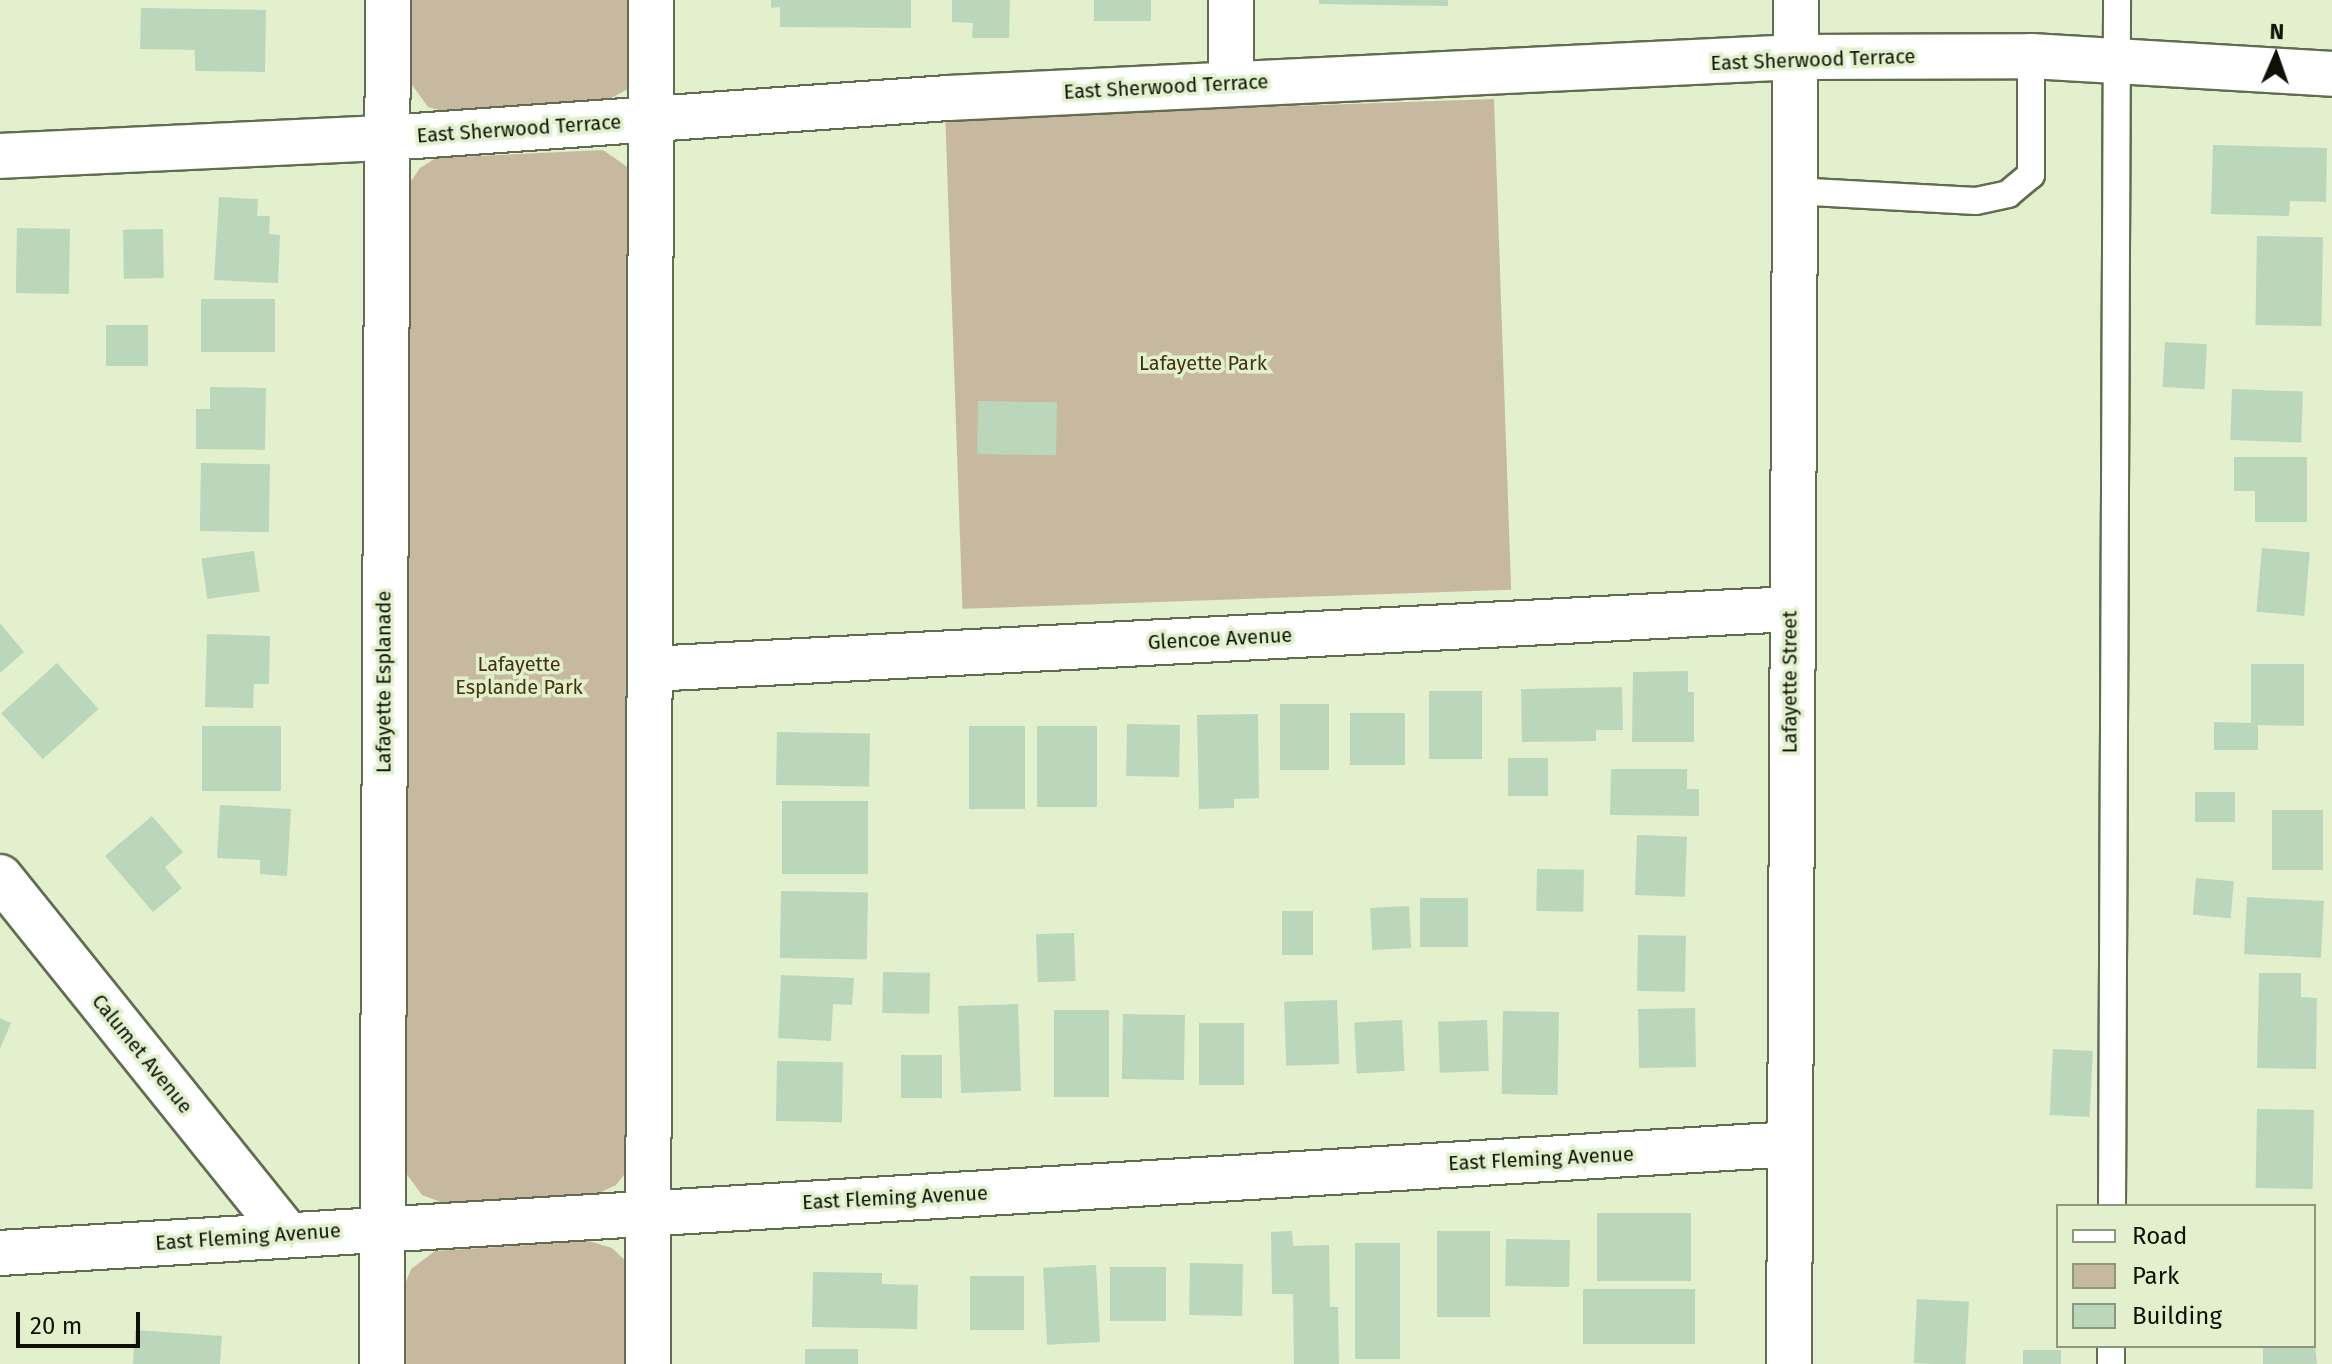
<!DOCTYPE html>
<html>
<head>
<meta charset="utf-8">
<style>
	body { margin:0 }
	#map { position:relative; width:2332px; height:1364px; overflow:hidden; background:#e2f0cd; font-family:"Fira Sans",sans-serif }
	div>[style] { position:absolute }
	.green>* { inset:0; background:#c7b99f; transform-origin:0 0 }
	.building>* { inset:0; background:#bad7bb; transform-origin:0 0 }
	.roads { filter:drop-shadow(2px 0 #616d4e) drop-shadow(-2px 0 #616d4e) drop-shadow(0 2px #616d4e) drop-shadow(0 -2px #616d4e) }
	.service>* { height:26px; margin:-13px; padding:0 13px; transform-origin:13px; border-radius:13px; background:#fff }
	.minor>* { height:44px; margin:-22px; padding:0 22px; transform-origin:22px; border-radius:22px; background:#fff }
	.trunk>* { height:44px; margin:-22px; padding:0 22px; transform-origin:22px; border-radius:22px; background:#fff }
	span { translate:-50% -50%; white-space:nowrap; text-align:center; line-height:1.15; -webkit-text-stroke:7px #e2f0cd; paint-order:stroke }
	.street-label { font-size:20px; color:#0d1106 }
	.park-label { font-size:20px; color:#44330f }
	.legend { position:absolute; left:2056px; top:1204px; width:260px; height:144px; box-sizing:border-box; background:#e2f0cd; border:2px solid #8d977d; margin:0; padding:10px 14px; list-style:none; font-size:24px; color:#0d1106 }
	.legend li { display:flex; align-items:center; gap:16px; height:40px }
	.legend b { width:40px; border:2px solid #8d977d }
	.north { position:absolute; left:2236px; top:16px; width:80px; height:80px; -webkit-text-stroke:6px #e2f0cd; paint-order:stroke; rotate:2deg; font-size:22px; font-weight:700; line-height:32px; text-align:center; color:#0d1106 }
	.north::after { content:''; display:block; margin:auto; width:28px; height:36px; background:#0d1106; clip-path:polygon(50% 0,100% 100%,50% 72%,0 100%) }
	.scale { position:absolute; left:16px; top:1312px; width:124px; height:36px; box-sizing:border-box; border:4px solid #0d1106; border-top:0; padding-left:10px; font-size:24px; line-height:28px; white-space:nowrap; color:#0d1106; -webkit-text-stroke:6px #e2f0cd; paint-order:stroke }
</style>
</head>
<body>
<div id="map">
	<div class="green">
		<div style="clip-path:polygon(404px 0,636px 0,628px 89px,606px 101px,443px 111px,428px 107px,407px 78px)"></div>
		<div style="left:1494px;top:99px;width:491px;height:549px;rotate:88deg"></div>
		<div style="clip-path:polygon(603px 150px,630px 169px,631px 1166px,616px 1185px,597px 1194px,443px 1203px,422px 1195px,405px 1172px,407px 187px,420px 168px,436px 158px)"></div>
		<div style="clip-path:polygon(589px 1241px,612px 1248px,631px 1266px,634px 1364px,401px 1364px,402px 1292px,411px 1269px,435px 1251px)"></div>
	</div>
	<div class="building">
		<div style="clip-path:polygon(771px 0,911px 0,911px 28px,780px 27px,780px 7px,771px 8px)"></div>
		<div style="clip-path:polygon(952px 0,1010px 0,1009px 38px,972px 38px,973px 23px,952px 22px)"></div>
		<div style="left:1094px;top:0;width:57px;height:21px"></div>
		<div style="clip-path:polygon(1319px 0,1448px 0,1448px 6px,1319px 4px)"></div>
		<div style="clip-path:polygon(141px 8px,266px 10px,265px 72px,195px 71px,195px 50px,140px 49px)"></div>
		<div style="clip-path:polygon(2213px 145px,2327px 148px,2326px 202px,2290px 201px,2289px 216px,2211px 214px)"></div>
		<div style="clip-path:polygon(219px 197px,258px 199px,257px 216px,270px 216px,269px 234px,280px 235px,278px 283px,214px 280px)"></div>
		<div style="left:17px;top:228px;width:53px;height:65px;rotate:1deg"></div>
		<div style="left:163px;top:229px;width:49px;height:40px;rotate:89deg"></div>
		<div style="left:2257px;top:236px;width:66px;height:89px;rotate:1deg"></div>
		<div style="left:201px;top:299px;width:74px;height:53px"></div>
		<div style="left:106px;top:325px;width:42px;height:41px"></div>
		<div style="left:2165px;top:342px;width:42px;height:45px;rotate:3deg"></div>
		<div style="clip-path:polygon(210px 387px,266px 388px,265px 450px,196px 449px,196px 409px,210px 409px)"></div>
		<div style="left:2232px;top:389px;width:71px;height:51px;rotate:2deg"></div>
		<div style="left:978px;top:401px;width:79px;height:53px;rotate:1deg"></div>
		<div style="clip-path:polygon(2234px 457px,2307px 457px,2307px 522px,2255px 522px,2255px 491px,2234px 491px)"></div>
		<div style="left:201px;top:463px;width:69px;height:68px;rotate:1deg"></div>
		<div style="left:2262px;top:548px;width:48px;height:64px;rotate:5deg"></div>
		<div style="left:254px;top:551px;width:41px;height:53px;rotate:82deg"></div>
		<div style="clip-path:polygon(0 623px,24px 652px,0 673px)"></div>
		<div style="clip-path:polygon(207px 634px,270px 636px,269px 684px,254px 684px,253px 708px,205px 707px)"></div>
		<div style="left:57px;top:663px;width:62px;height:75px;rotate:48deg"></div>
		<div style="clip-path:polygon(2251px 664px,2304px 664px,2304px 726px,2258px 725px,2258px 750px,2214px 750px,2214px 722px,2251px 723px)"></div>
		<div style="clip-path:polygon(1688px 671px,1688px 692px,1694px 692px,1694px 742px,1632px 742px,1633px 672px)"></div>
		<div style="clip-path:polygon(1622px 687px,1623px 730px,1596px 730px,1596px 741px,1522px 742px,1521px 689px)"></div>
		<div style="left:1482px;top:691px;width:68px;height:53px;rotate:90deg"></div>
		<div style="left:1280px;top:704px;width:49px;height:66px"></div>
		<div style="left:1350px;top:713px;width:55px;height:52px"></div>
		<div style="clip-path:polygon(1258px 714px,1259px 798px,1234px 799px,1234px 808px,1199px 809px,1197px 715px)"></div>
		<div style="left:1127px;top:724px;width:53px;height:52px;rotate:1deg"></div>
		<div style="left:202px;top:726px;width:79px;height:65px"></div>
		<div style="left:969px;top:726px;width:56px;height:83px"></div>
		<div style="left:1037px;top:726px;width:60px;height:81px"></div>
		<div style="left:777px;top:732px;width:93px;height:53px;rotate:1deg"></div>
		<div style="left:1508px;top:758px;width:40px;height:38px"></div>
		<div style="clip-path:polygon(1611px 769px,1687px 769px,1687px 789px,1699px 789px,1699px 816px,1610px 815px)"></div>
		<div style="left:2195px;top:792px;width:40px;height:30px"></div>
		<div style="left:782px;top:801px;width:86px;height:73px"></div>
		<div style="clip-path:polygon(220px 805px,291px 809px,287px 876px,260px 874px,260px 860px,217px 858px)"></div>
		<div style="left:2272px;top:810px;width:51px;height:60px"></div>
		<div style="clip-path:polygon(152px 816px,183px 852px,165px 867px,182px 888px,153px 912px,105px 856px)"></div>
		<div style="left:1637px;top:835px;width:50px;height:60px;rotate:2deg"></div>
		<div style="left:1537px;top:869px;width:47px;height:42px;rotate:1deg"></div>
		<div style="left:2196px;top:878px;width:38px;height:37px;rotate:5deg"></div>
		<div style="left:781px;top:891px;width:87px;height:67px;rotate:1deg"></div>
		<div style="left:2247px;top:897px;width:77px;height:57px;rotate:3deg"></div>
		<div style="left:1420px;top:898px;width:48px;height:49px"></div>
		<div style="left:1409px;top:906px;width:42px;height:39px;rotate:87deg"></div>
		<div style="left:1282px;top:911px;width:31px;height:44px"></div>
		<div style="left:1074px;top:933px;width:48px;height:38px;rotate:88deg"></div>
		<div style="left:1638px;top:935px;width:48px;height:56px;rotate:1deg"></div>
		<div style="left:883px;top:972px;width:47px;height:41px;rotate:1deg"></div>
		<div style="clip-path:polygon(2259px 973px,2301px 973px,2301px 997px,2317px 998px,2316px 1069px,2257px 1068px)"></div>
		<div style="clip-path:polygon(781px 975px,854px 978px,852px 1005px,833px 1004px,831px 1041px,778px 1038px)"></div>
		<div style="left:1337px;top:1000px;width:64px;height:53px;rotate:88deg"></div>
		<div style="left:1018px;top:1004px;width:87px;height:60px;rotate:88deg"></div>
		<div style="left:1695px;top:1008px;width:59px;height:57px;rotate:89deg"></div>
		<div style="left:1054px;top:1010px;width:55px;height:87px"></div>
		<div style="left:1503px;top:1011px;width:56px;height:83px;rotate:1deg"></div>
		<div style="left:1123px;top:1014px;width:62px;height:65px;rotate:1deg"></div>
		<div style="clip-path:polygon(0 1018px,11px 1023px,0 1049px)"></div>
		<div style="left:1402px;top:1020px;width:51px;height:48px;rotate:87deg"></div>
		<div style="left:1487px;top:1020px;width:51px;height:49px;rotate:88deg"></div>
		<div style="left:1199px;top:1023px;width:45px;height:62px"></div>
		<div style="left:2053px;top:1049px;width:40px;height:66px;rotate:3deg"></div>
		<div style="left:901px;top:1055px;width:41px;height:43px"></div>
		<div style="left:777px;top:1061px;width:66px;height:60px;rotate:1deg"></div>
		<div style="left:2257px;top:1109px;width:57px;height:79px;rotate:1deg"></div>
		<div style="left:1597px;top:1213px;width:94px;height:68px"></div>
		<div style="clip-path:polygon(1292px 1231px,1293px 1246px,1329px 1245px,1330px 1307px,1338px 1307px,1339px 1364px,1294px 1364px,1293px 1294px,1272px 1294px,1271px 1232px)"></div>
		<div style="left:1437px;top:1231px;width:53px;height:86px"></div>
		<div style="left:1506px;top:1239px;width:64px;height:47px;rotate:1deg"></div>
		<div style="left:1400px;top:1243px;width:116px;height:45px;rotate:90deg"></div>
		<div style="left:1190px;top:1263px;width:53px;height:52px;rotate:1deg"></div>
		<div style="left:1096px;top:1265px;width:77px;height:53px;rotate:87deg"></div>
		<div style="left:1110px;top:1267px;width:56px;height:54px"></div>
		<div style="clip-path:polygon(813px 1272px,882px 1273px,882px 1284px,918px 1285px,917px 1329px,812px 1327px)"></div>
		<div style="left:970px;top:1276px;width:54px;height:54px"></div>
		<div style="left:1583px;top:1289px;width:112px;height:55px"></div>
		<div style="left:1917px;top:1299px;width:52px;height:64px;rotate:3deg"></div>
		<div style="clip-path:polygon(135px 1330px,222px 1336px,220px 1364px,133px 1364px)"></div>
		<div style="clip-path:polygon(2314px 1336px,2317px 1364px,2263px 1364px,2263px 1346px,2314px 1346px)"></div>
		<div style="left:858px;top:1349px;width:15px;height:53px;rotate:90deg"></div>
		<div style="left:2023px;top:1350px;width:38px;height:14px"></div>
	</div>
	<div class="roads">
		<div class="service">
			<div style="left:1793px;top:191px;width:183px;rotate:3.1deg"></div>
			<div style="left:1976px;top:201px;width:33px;rotate:-12deg"></div>
			<div style="left:2008px;top:194px;width:30px;rotate:-40deg"></div>
			<div style="left:2031px;top:175px;width:119px;rotate:-90deg"></div>
			<div style="left:2112px;top:1206px;width:1206px;rotate:-89.76deg"></div>
			<div style="left:2111px;top:1364px;width:18px;rotate:-90deg"></div>
		</div>
		<div class="minor">
			<div style="left:1231px;top:83px;width:83px;rotate:-90deg"></div>
			<div style="left:0;top:156px;width:387px;rotate:-2.7deg"></div>
			<div style="left:387px;top:138px;width:562px;rotate:-4.08deg"></div>
			<div style="left:948px;top:98px;width:850px;rotate:-2.76deg"></div>
			<div style="left:1797px;top:57px;width:234px;rotate:-0.2deg"></div>
			<div style="left:2031px;top:56px;width:302px;rotate:3.4deg"></div>
			<div style="left:650px;top:669px;width:1142px;rotate:-3.01deg"></div>
			<div style="left:0;top:877px;width:455px;rotate:51.2deg"></div>
			<div style="left:0;top:1253px;width:1793px;rotate:-3.48deg"></div>
			<div style="left:382px;top:1364px;width:1364px;rotate:-89.75deg"></div>
			<div style="left:648px;top:1364px;width:1364px;rotate:-89.87deg"></div>
		</div>
		<div class="trunk">
			<div style="left:1789px;top:1364px;width:1364px;rotate:-89.71deg"></div>
		</div>
	</div>
	<div class="street-label">
		<span style="left:1813px;top:60px;rotate:-2deg">East Sherwood Terrace</span>
		<span style="left:1166px;top:87px;rotate:-3deg">East Sherwood Terrace</span>
		<span style="left:519px;top:129px;rotate:-4deg">East Sherwood Terrace</span>
		<span style="left:1220px;top:639px;rotate:-3deg">Glencoe Avenue</span>
		<span style="left:384px;top:682px;rotate:-90deg">Lafayette Esplanade</span>
		<span style="left:1790px;top:682px;rotate:-90deg">Lafayette Street</span>
		<span style="left:142px;top:1054px;rotate:51deg">Calumet Avenue</span>
		<span style="left:1541px;top:1159px;rotate:-3deg">East Fleming Avenue</span>
		<span style="left:895px;top:1198px;rotate:-3deg">East Fleming Avenue</span>
		<span style="left:248px;top:1237px;rotate:-4deg">East Fleming Avenue</span>
	</div>
	<div class="park-label">
		<span style="left:1203px;top:363px">Lafayette Park</span>
		<span style="left:519px;top:676px">Lafayette<br>Esplande Park</span>
	</div>
	<ul class="legend">
	<li><b style="height:10px;background:#fff"></b>Road</li>
	<li><b style="height:22px;background:#c7b99f"></b>Park</li>
	<li><b style="height:22px;background:#bad7bb"></b>Building</li>
	</ul>
	<div class="north">N</div>
	<div class="scale">20 m</div>
</div>
</body>
</html>
